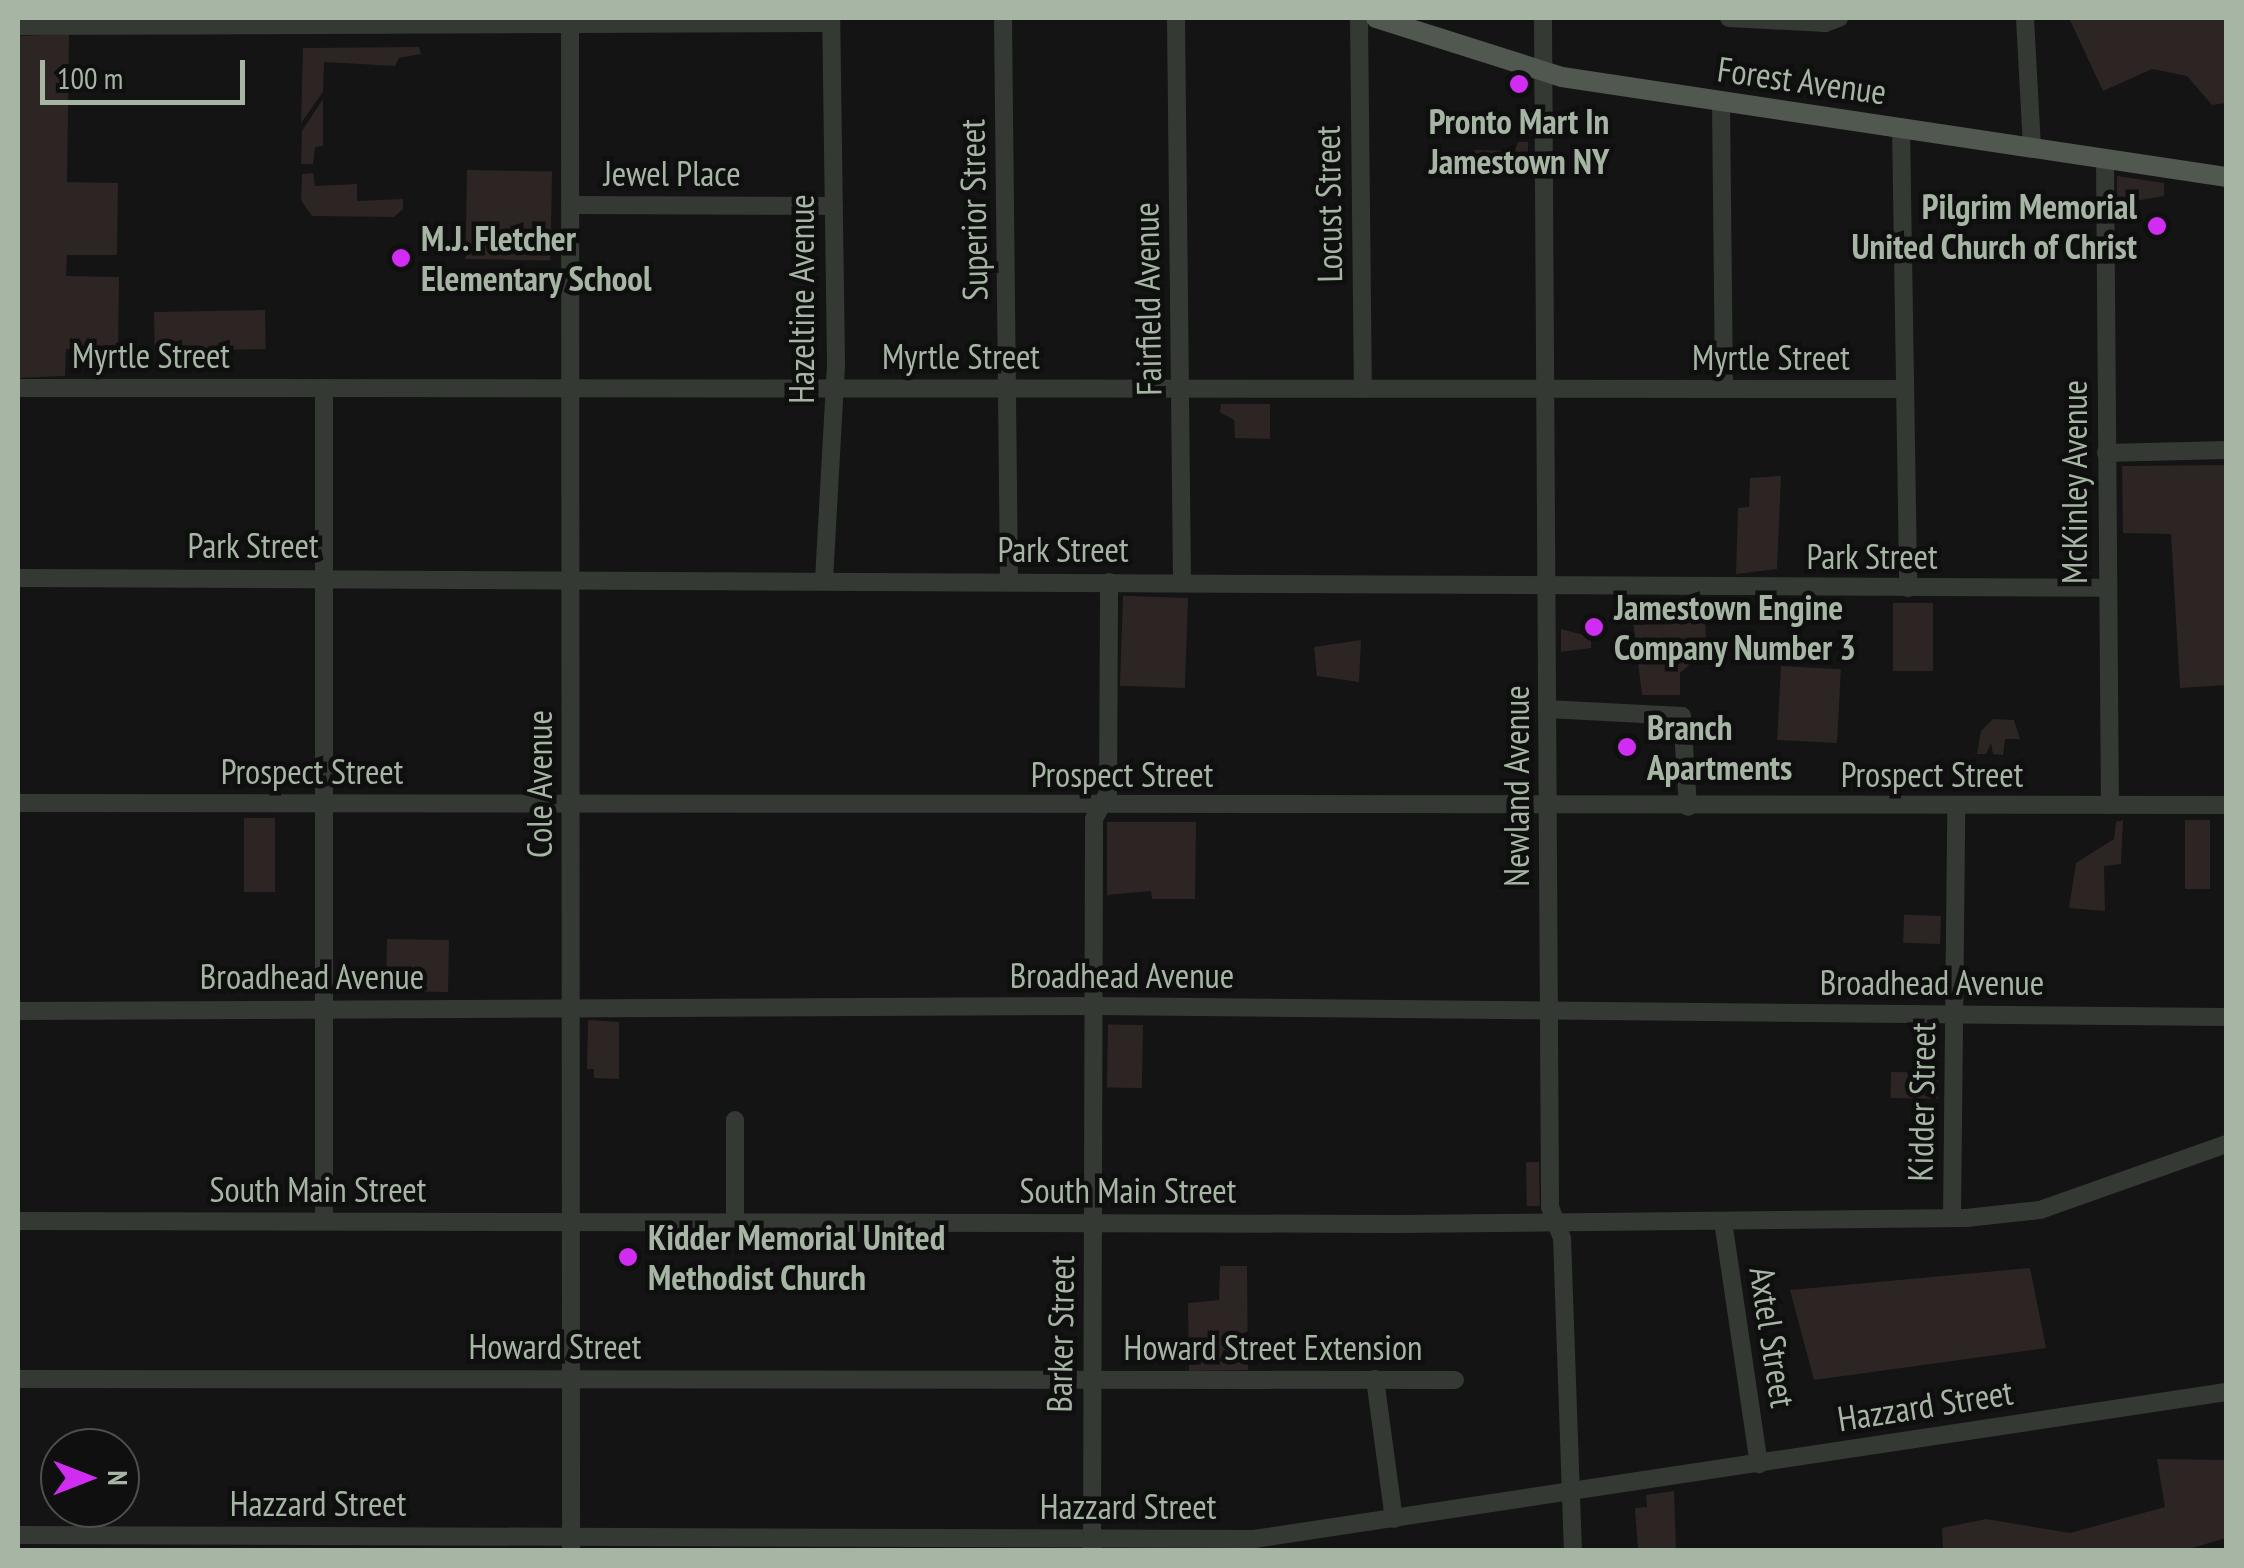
<!DOCTYPE html>
<html>
<head>
<meta charset="utf-8">
<style>
	body { margin:0 }
	#map { position:relative; width:2244px; height:1568px; overflow:hidden; background:#131413; font-family:"PT Sans Narrow",sans-serif }
	div>[style] { position:absolute }
	.green>* { inset:0; background:#2c2523; transform-origin:0 0 }
	.minor>* { height:18px; margin:-9px; padding:0 9px; transform-origin:9px; border-radius:9px; background:#343934 }
	.major>* { height:20px; margin:-10px; padding:0 10px; transform-origin:10px; border-radius:10px; background:#505850 }
	.dots>* { width:28px; height:28px; translate:-50% -50%; box-sizing:border-box; border:5px solid #0e0f0e; border-radius:50% }
	span { translate:-50% -50%; white-space:nowrap; text-align:center; line-height:1.15; -webkit-text-stroke:9px #0e0f0e; paint-order:stroke }
	.street-label { font-size:35px; color:#a6b5a4 }
	.poi-label { font-size:35px; color:#a6b5a4; font-weight:700 }
	.right { translate:-100% -50%; text-align:right }
	.left { translate:0 -50%; text-align:left }
	.frame { position:absolute; inset:0; border:20px solid #a6b5a4; pointer-events:none }
	.north { position:absolute; left:40px; top:1428px; width:100px; height:100px; box-sizing:border-box; background:#0e0f0e; border:2px solid #4b514a; border-radius:50%; rotate:90deg; font-size:28px; font-weight:700; line-height:40px; text-align:center; color:#a6b5a4 }
	.north::after { content:''; display:block; margin:auto; width:35px; height:45px; background:#d12df2; clip-path:polygon(50% 0,100% 100%,50% 72%,0 100%) }
	.scale { position:absolute; left:40px; top:60px; width:205px; height:45px; box-sizing:border-box; border:5px solid #a6b5a4; border-top:0; padding-left:12px; font-size:30px; line-height:35px; white-space:nowrap; color:#a6b5a4; -webkit-text-stroke:8px #0e0f0e; paint-order:stroke }
</style>
</head>
<body>
<div id="map">
	<div class="green">
		<div style="clip-path:polygon(2069px 18px,2226px 18px,2226px 103px,2212px 105px,2187px 76px,2152px 69px,2103px 91px)"></div>
		<div style="clip-path:polygon(69px 34px,67px 182px,118px 183px,117px 255px,67px 255px,66px 276px,119px 277px,118px 350px,66px 349px,65px 376px,18px 378px,18px 36px)"></div>
		<div style="clip-path:polygon(419px 47px,421px 54px,399px 58px,395px 66px,324px 62px,323px 92px,301px 123px,303px 48px)"></div>
		<div style="clip-path:polygon(323px 99px,323px 146px,315px 147px,313px 164px,301px 164px,302px 131px)"></div>
		<div style="clip-path:polygon(1518px 142px,1528px 142px,1528px 174px,1475px 172px,1475px 150px,1515px 151px)"></div>
		<div style="left:467px;top:170px;width:85px;height:89px;rotate:1deg"></div>
		<div style="clip-path:polygon(313px 173px,315px 186px,357px 184px,357px 201px,403px 199px,403px 209px,394px 217px,312px 216px,301px 200px,302px 174px)"></div>
		<div style="clip-path:polygon(2117px 176px,2164px 183px,2164px 196px,2117px 204px)"></div>
		<div style="left:265px;top:310px;width:39px;height:111px;rotate:89deg"></div>
		<div style="clip-path:polygon(1221px 404px,1270px 404px,1270px 439px,1235px 438px,1234px 420px,1220px 412px)"></div>
		<div style="clip-path:polygon(2226px 465px,2226px 685px,2180px 688px,2171px 534px,2123px 533px,2122px 466px)"></div>
		<div style="clip-path:polygon(1781px 476px,1777px 569px,1736px 574px,1738px 508px,1749px 507px,1750px 478px)"></div>
		<div style="left:1188px;top:598px;width:90px;height:65px;rotate:92deg"></div>
		<div style="left:1893px;top:603px;width:40px;height:68px"></div>
		<div style="clip-path:polygon(1631px 605px,1705px 605px,1706px 651px,1680px 673px,1680px 695px,1642px 695px)"></div>
		<div style="clip-path:polygon(1561px 629px,1591px 637px,1591px 648px,1561px 652px)"></div>
		<div style="clip-path:polygon(1361px 640px,1359px 682px,1317px 676px,1314px 647px)"></div>
		<div style="left:1781px;top:666px;width:60px;height:74px;rotate:3deg"></div>
		<div style="clip-path:polygon(1993px 719px,2014px 720px,2020px 739px,2005px 739px,2003px 755px,1993px 754px,1991px 743px,1986px 754px,1977px 754px,1981px 731px)"></div>
		<div style="left:244px;top:818px;width:31px;height:74px"></div>
		<div style="clip-path:polygon(2123px 820px,2121px 864px,2104px 866px,2105px 911px,2069px 908px,2076px 863px,2114px 839px,2116px 822px)"></div>
		<div style="left:2185px;top:820px;width:25px;height:69px"></div>
		<div style="clip-path:polygon(1107px 822px,1196px 822px,1195px 899px,1152px 899px,1151px 891px,1107px 895px)"></div>
		<div style="left:1941px;top:916px;width:28px;height:37px;rotate:92deg"></div>
		<div style="left:449px;top:940px;width:52px;height:62px;rotate:91deg"></div>
		<div style="clip-path:polygon(588px 1020px,619px 1022px,619px 1079px,594px 1078px,594px 1069px,587px 1069px)"></div>
		<div style="left:1143px;top:1025px;width:63px;height:35px;rotate:91deg"></div>
		<div style="left:1891px;top:1072px;width:47px;height:26px;rotate:1deg"></div>
		<div style="left:1539px;top:1162px;width:44px;height:13px;rotate:89deg"></div>
		<div style="clip-path:polygon(1220px 1266px,1247px 1266px,1248px 1370px,1189px 1371px,1188px 1303px,1219px 1300px)"></div>
		<div style="clip-path:polygon(2030px 1268px,2046px 1348px,1814px 1380px,1790px 1290px)"></div>
		<div style="clip-path:polygon(2157px 1459px,2226px 1460px,2226px 1538px,2185px 1550px,1943px 1550px,1942px 1528px,1986px 1519px,2070px 1533px,2165px 1507px)"></div>
		<div style="clip-path:polygon(1674px 1491px,1676px 1550px,1638px 1549px,1635px 1508px,1647px 1507px,1646px 1495px)"></div>
	</div>
	<div class="minor">
		<div style="left:570px;top:18px;width:1532px;rotate:89.96deg"></div>
		<div style="left:1003px;top:18px;width:563px;rotate:89.39deg"></div>
		<div style="left:1176px;top:18px;width:563px;rotate:89.39deg"></div>
		<div style="left:1359px;top:18px;width:371px;rotate:89.4deg"></div>
		<div style="left:1543px;top:18px;width:1189px;rotate:89.66deg"></div>
		<div style="left:1550px;top:1207px;width:33px;rotate:69deg"></div>
		<div style="left:1562px;top:1238px;width:312px;rotate:88deg"></div>
		<div style="left:1729px;top:18px;width:96px;rotate:3deg"></div>
		<div style="left:1825px;top:23px;width:15px;rotate:-20deg"></div>
		<div style="left:2025px;top:18px;width:128px;rotate:86.9deg"></div>
		<div style="left:18px;top:26px;width:813px;rotate:-0.21deg"></div>
		<div style="left:1721px;top:102px;width:287px;rotate:89.4deg"></div>
		<div style="left:1901px;top:127px;width:461px;rotate:89.1deg"></div>
		<div style="left:2105px;top:159px;width:646px;rotate:89.56deg"></div>
		<div style="left:571px;top:205px;width:263px;rotate:0.2deg"></div>
		<div style="left:18px;top:388px;width:1886px;rotate:0.03deg"></div>
		<div style="left:324px;top:388px;width:833px;rotate:90deg"></div>
		<div style="left:2106px;top:453px;width:120px;rotate:-1.4deg"></div>
		<div style="left:18px;top:578px;width:2089px;rotate:0.27deg"></div>
		<div style="left:824px;top:580px;width:217px;rotate:-86.8deg"></div>
		<div style="left:836px;top:363px;width:345px;rotate:-90.8deg"></div>
		<div style="left:1547px;top:709px;width:135px;rotate:3deg"></div>
		<div style="left:1682px;top:716px;width:91px;rotate:86.2deg"></div>
		<div style="left:18px;top:803px;width:2208px;rotate:0.05deg"></div>
		<div style="left:18px;top:1011px;width:1077px;rotate:-0.27deg"></div>
		<div style="left:1095px;top:1006px;width:1131px;rotate:0.56deg"></div>
		<div style="left:735px;top:1120px;width:102px;rotate:90deg"></div>
		<div style="left:1952px;top:1218px;width:411px;rotate:-89.4deg"></div>
		<div style="left:18px;top:1221px;width:1378px;rotate:0.12deg"></div>
		<div style="left:1396px;top:1224px;width:570px;rotate:-0.6deg"></div>
		<div style="left:1966px;top:1218px;width:74px;rotate:-6.2deg"></div>
		<div style="left:2040px;top:1210px;width:197px;rotate:-19.5deg"></div>
		<div style="left:1723px;top:1221px;width:246px;rotate:81.6deg"></div>
		<div style="left:18px;top:1379px;width:1437px;rotate:0.04deg"></div>
		<div style="left:1375px;top:1379px;width:141px;rotate:82.3deg"></div>
		<div style="left:18px;top:1535px;width:1236px;rotate:0.19deg"></div>
		<div style="left:1254px;top:1539px;width:983px;rotate:-8.6deg"></div>
		<div style="left:1092px;top:1550px;width:731px;rotate:-89.84deg"></div>
		<div style="left:1094px;top:819px;width:30px;rotate:-62deg"></div>
		<div style="left:1108px;top:793px;width:211px;rotate:-89.7deg"></div>
	</div>
	<div class="major">
		<div style="left:1376px;top:18px;width:195px;rotate:17.6deg"></div>
		<div style="left:1562px;top:77px;width:671px;rotate:8.56deg"></div>
	</div>
	<div class="dots">
		<div style="left:1519px;top:84px;background:#d12df2"></div>
		<div style="left:2157px;top:226px;background:#d12df2"></div>
		<div style="left:401px;top:258px;background:#d12df2"></div>
		<div style="left:1594px;top:627px;background:#d12df2"></div>
		<div style="left:1627px;top:747px;background:#d12df2"></div>
		<div style="left:628px;top:1257px;background:#d12df2"></div>
	</div>
	<div class="street-label">
		<span style="left:1802px;top:80px;rotate:8deg">Forest Avenue</span>
		<span style="left:672px;top:173px">Jewel Place</span>
		<span style="left:1328px;top:204px;rotate:-91deg">Locust Street</span>
		<span style="left:973px;top:210px;rotate:-91deg">Superior Street</span>
		<span style="left:801px;top:299px;rotate:-90deg">Hazeltine Avenue</span>
		<span style="left:1147px;top:299px;rotate:-91deg">Fairfield Avenue</span>
		<span style="left:151px;top:355px">Myrtle Street</span>
		<span style="left:961px;top:356px">Myrtle Street</span>
		<span style="left:1771px;top:357px">Myrtle Street</span>
		<span style="left:2074px;top:482px;rotate:-90deg">McKinley Avenue</span>
		<span style="left:253px;top:545px">Park Street</span>
		<span style="left:1063px;top:549px">Park Street</span>
		<span style="left:1872px;top:556px">Park Street</span>
		<span style="left:312px;top:771px">Prospect Street</span>
		<span style="left:1122px;top:774px">Prospect Street</span>
		<span style="left:1932px;top:774px">Prospect Street</span>
		<span style="left:539px;top:784px;rotate:-90deg">Cole Avenue</span>
		<span style="left:1516px;top:786px;rotate:-90deg">Newland Avenue</span>
		<span style="left:1122px;top:975px">Broadhead Avenue</span>
		<span style="left:312px;top:976px">Broadhead Avenue</span>
		<span style="left:1932px;top:982px">Broadhead Avenue</span>
		<span style="left:1921px;top:1102px;rotate:-89deg">Kidder Street</span>
		<span style="left:318px;top:1189px">South Main Street</span>
		<span style="left:1128px;top:1190px">South Main Street</span>
		<span style="left:1060px;top:1334px;rotate:-89deg">Barker Street</span>
		<span style="left:1773px;top:1337px;rotate:81deg">Axtel Street</span>
		<span style="left:555px;top:1346px">Howard Street</span>
		<span style="left:1273px;top:1347px">Howard Street Extension</span>
		<span style="left:1925px;top:1405px;rotate:-9deg">Hazzard Street</span>
		<span style="left:318px;top:1503px">Hazzard Street</span>
		<span style="left:1128px;top:1506px">Hazzard Street</span>
	</div>
	<div class="poi-label">
		<span style="left:1519px;top:141px">Pronto Mart In<br>Jamestown NY</span>
		<span class="right" style="left:2137px;top:226px">Pilgrim Memorial<br>United Church of Christ</span>
		<span class="left" style="left:421px;top:258px">M.J. Fletcher<br>Elementary School</span>
		<span class="left" style="left:1614px;top:627px">Jamestown Engine<br>Company Number 3</span>
		<span class="left" style="left:1647px;top:747px">Branch<br>Apartments</span>
		<span class="left" style="left:648px;top:1257px">Kidder Memorial United<br>Methodist Church</span>
	</div>
	<div class="frame"></div>
	<div class="north">N</div>
	<div class="scale">100 m</div>
</div>
</body>
</html>
